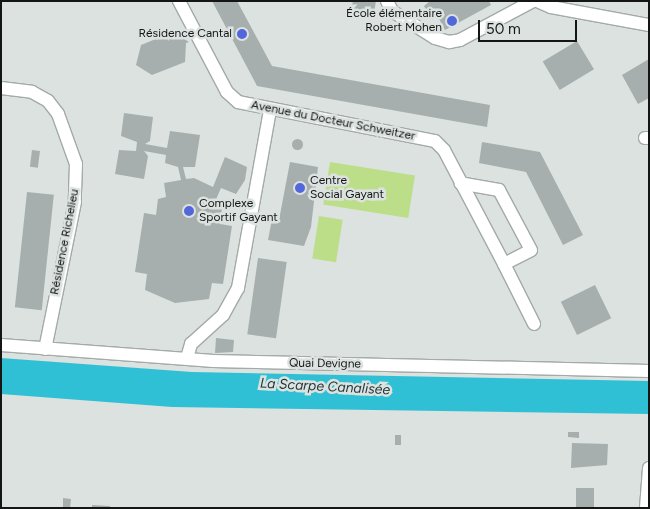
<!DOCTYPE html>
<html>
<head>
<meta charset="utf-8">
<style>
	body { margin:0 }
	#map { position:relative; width:650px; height:509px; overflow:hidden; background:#dbe2df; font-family:Figtree,sans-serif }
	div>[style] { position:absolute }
	.green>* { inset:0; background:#bcde89; transform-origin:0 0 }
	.water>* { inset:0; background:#30c0d5 }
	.building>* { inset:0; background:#a7afae; transform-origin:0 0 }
	.round { border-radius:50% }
	.roads { filter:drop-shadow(1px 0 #a3aaa7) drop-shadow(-1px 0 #a3aaa7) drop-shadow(0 1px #a3aaa7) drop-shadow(0 -1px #a3aaa7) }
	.minor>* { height:12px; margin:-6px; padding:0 6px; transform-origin:6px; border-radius:6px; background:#fff }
	.dots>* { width:14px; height:14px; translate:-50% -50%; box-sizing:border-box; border:2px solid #dbe2df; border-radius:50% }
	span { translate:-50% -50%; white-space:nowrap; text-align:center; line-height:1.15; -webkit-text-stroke:5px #dbe2df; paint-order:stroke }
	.poi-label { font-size:12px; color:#131615 }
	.right { translate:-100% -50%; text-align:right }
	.left { translate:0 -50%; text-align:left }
	.street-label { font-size:12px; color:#131615 }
	.water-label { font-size:14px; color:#1d3438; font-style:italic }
	.frame { position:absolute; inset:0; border:2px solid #131615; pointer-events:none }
	.scale { position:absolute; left:478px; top:20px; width:99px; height:22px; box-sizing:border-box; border:2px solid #131615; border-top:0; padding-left:6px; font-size:15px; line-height:18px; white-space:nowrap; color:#131615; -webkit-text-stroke:4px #dbe2df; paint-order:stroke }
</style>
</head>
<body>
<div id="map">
	<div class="green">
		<div style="left:330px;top:162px;width:86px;height:43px;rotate:9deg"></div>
		<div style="left:319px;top:216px;width:24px;height:43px;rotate:9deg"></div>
	</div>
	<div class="water">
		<div style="clip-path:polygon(1px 358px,192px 372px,649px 381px,649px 414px,172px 407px,1px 394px)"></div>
	</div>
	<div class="building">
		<div style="clip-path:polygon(212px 1px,237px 1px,272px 66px,490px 105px,487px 127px,257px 86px)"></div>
		<div style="clip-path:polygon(353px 1px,376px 1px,373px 18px,350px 14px)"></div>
		<div style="clip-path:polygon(430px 1px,489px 1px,491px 5px,445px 30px,438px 17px,432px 20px,424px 6px)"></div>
		<div style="clip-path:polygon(173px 32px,189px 42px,186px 43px,185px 62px,152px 75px,136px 65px,141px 45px)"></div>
		<div style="left:577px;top:41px;width:33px;height:40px;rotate:59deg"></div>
		<div style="clip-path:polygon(649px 59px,649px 98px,638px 104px,622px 75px)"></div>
		<div style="clip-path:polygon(124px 113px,153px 117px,150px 141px,145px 144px,167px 148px,170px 131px,200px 135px,195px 167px,183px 167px,186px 179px,194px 178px,213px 187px,225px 157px,247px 167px,245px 180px,236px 194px,221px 188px,214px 204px,222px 208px,220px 224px,232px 226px,223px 284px,212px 283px,209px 299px,175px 303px,145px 290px,147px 274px,135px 272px,144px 213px,156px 215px,158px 199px,166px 197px,164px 183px,181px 180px,178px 167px,165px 163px,166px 155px,144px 151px,148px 156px,144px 179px,115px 174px,119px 150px,136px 151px,137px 142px,121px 136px)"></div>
		<div class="round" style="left:291.5px;top:138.5px;width:11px;height:11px"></div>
		<div style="clip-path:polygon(482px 142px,540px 152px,583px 235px,563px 245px,526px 172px,479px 163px)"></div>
		<div style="left:32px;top:150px;width:8px;height:17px;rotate:7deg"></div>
		<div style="clip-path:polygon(290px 162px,318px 167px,311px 227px,304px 246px,268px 240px,272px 219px,279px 220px)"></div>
		<div style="left:27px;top:192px;width:27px;height:116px;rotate:6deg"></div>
		<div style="left:258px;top:258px;width:29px;height:77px;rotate:8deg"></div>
		<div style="left:595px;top:285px;width:37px;height:38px;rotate:64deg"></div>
		<div style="clip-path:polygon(216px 338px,234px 340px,233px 352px,215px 353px)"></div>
		<div style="clip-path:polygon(568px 432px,579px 432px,579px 438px,568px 437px)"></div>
		<div style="left:395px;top:435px;width:6px;height:10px"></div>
		<div style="clip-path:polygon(572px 443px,608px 444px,607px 465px,571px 468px)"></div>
		<div style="left:576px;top:488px;width:18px;height:20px"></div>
		<div style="clip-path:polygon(63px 498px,71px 499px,70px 508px,63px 508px)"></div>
		<div style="clip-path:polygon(92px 505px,110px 506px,110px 508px,92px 508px)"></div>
	</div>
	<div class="roads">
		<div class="minor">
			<div style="left:179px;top:1px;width:103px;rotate:62.2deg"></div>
			<div style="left:227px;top:92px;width:15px;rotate:42deg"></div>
			<div style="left:238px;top:102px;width:201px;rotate:11.2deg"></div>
			<div style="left:435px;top:141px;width:13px;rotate:45deg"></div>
			<div style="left:444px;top:150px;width:129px;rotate:62.2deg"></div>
			<div style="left:504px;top:264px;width:30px;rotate:-27deg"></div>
			<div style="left:531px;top:250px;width:68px;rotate:-118.1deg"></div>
			<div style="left:499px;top:190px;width:39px;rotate:-170deg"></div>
			<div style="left:387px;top:1px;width:11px;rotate:63deg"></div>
			<div style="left:392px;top:11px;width:51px;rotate:32.1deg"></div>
			<div style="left:435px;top:38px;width:15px;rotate:16deg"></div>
			<div style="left:449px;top:42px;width:11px;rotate:-10deg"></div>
			<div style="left:460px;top:40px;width:83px;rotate:-28.1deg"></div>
			<div style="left:537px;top:1px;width:15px;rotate:23deg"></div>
			<div style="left:551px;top:7px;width:100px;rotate:10.4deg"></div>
			<div style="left:1px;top:88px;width:31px;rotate:7deg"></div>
			<div style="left:32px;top:92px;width:18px;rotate:29deg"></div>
			<div style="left:48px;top:101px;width:16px;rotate:52deg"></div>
			<div style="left:58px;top:114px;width:53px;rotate:70.2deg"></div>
			<div style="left:76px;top:164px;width:38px;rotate:92deg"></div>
			<div style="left:75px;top:202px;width:150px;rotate:101.5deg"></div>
			<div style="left:645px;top:138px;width:4px"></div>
			<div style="left:504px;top:264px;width:67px;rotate:63.4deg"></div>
			<div style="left:1px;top:345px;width:213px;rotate:4.3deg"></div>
			<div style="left:213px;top:361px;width:436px;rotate:1.3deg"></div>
			<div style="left:187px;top:358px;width:15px;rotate:-74deg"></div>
			<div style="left:191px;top:344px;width:43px;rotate:-42.2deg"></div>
			<div style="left:223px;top:315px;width:31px;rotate:-61deg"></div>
			<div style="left:238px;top:288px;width:181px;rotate:-79.8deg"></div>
			<div style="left:646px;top:508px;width:40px;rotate:-85.7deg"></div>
		</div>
	</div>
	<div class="dots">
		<div style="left:452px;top:21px;background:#5267dc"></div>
		<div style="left:242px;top:34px;background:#5267dc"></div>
		<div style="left:300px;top:188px;background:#5267dc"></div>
		<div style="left:189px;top:211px;background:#5267dc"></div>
	</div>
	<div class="poi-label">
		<span class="right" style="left:442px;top:21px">École élémentaire<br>Robert Mohen</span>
		<span class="right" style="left:232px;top:34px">Résidence Cantal</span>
		<span class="left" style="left:310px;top:188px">Centre<br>Social Gayant</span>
		<span class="left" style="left:199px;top:211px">Complexe<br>Sportif Gayant</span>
	</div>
	<div class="street-label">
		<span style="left:333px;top:121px;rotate:11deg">Avenue du Docteur Schweitzer</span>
		<span style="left:65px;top:242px;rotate:-79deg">Résidence Richelieu</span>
		<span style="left:325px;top:364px;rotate:1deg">Quai Devigne</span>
	</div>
	<div class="water-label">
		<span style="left:325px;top:387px;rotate:3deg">La Scarpe Canalisée</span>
	</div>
	<div class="frame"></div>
	<div class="scale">50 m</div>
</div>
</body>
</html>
